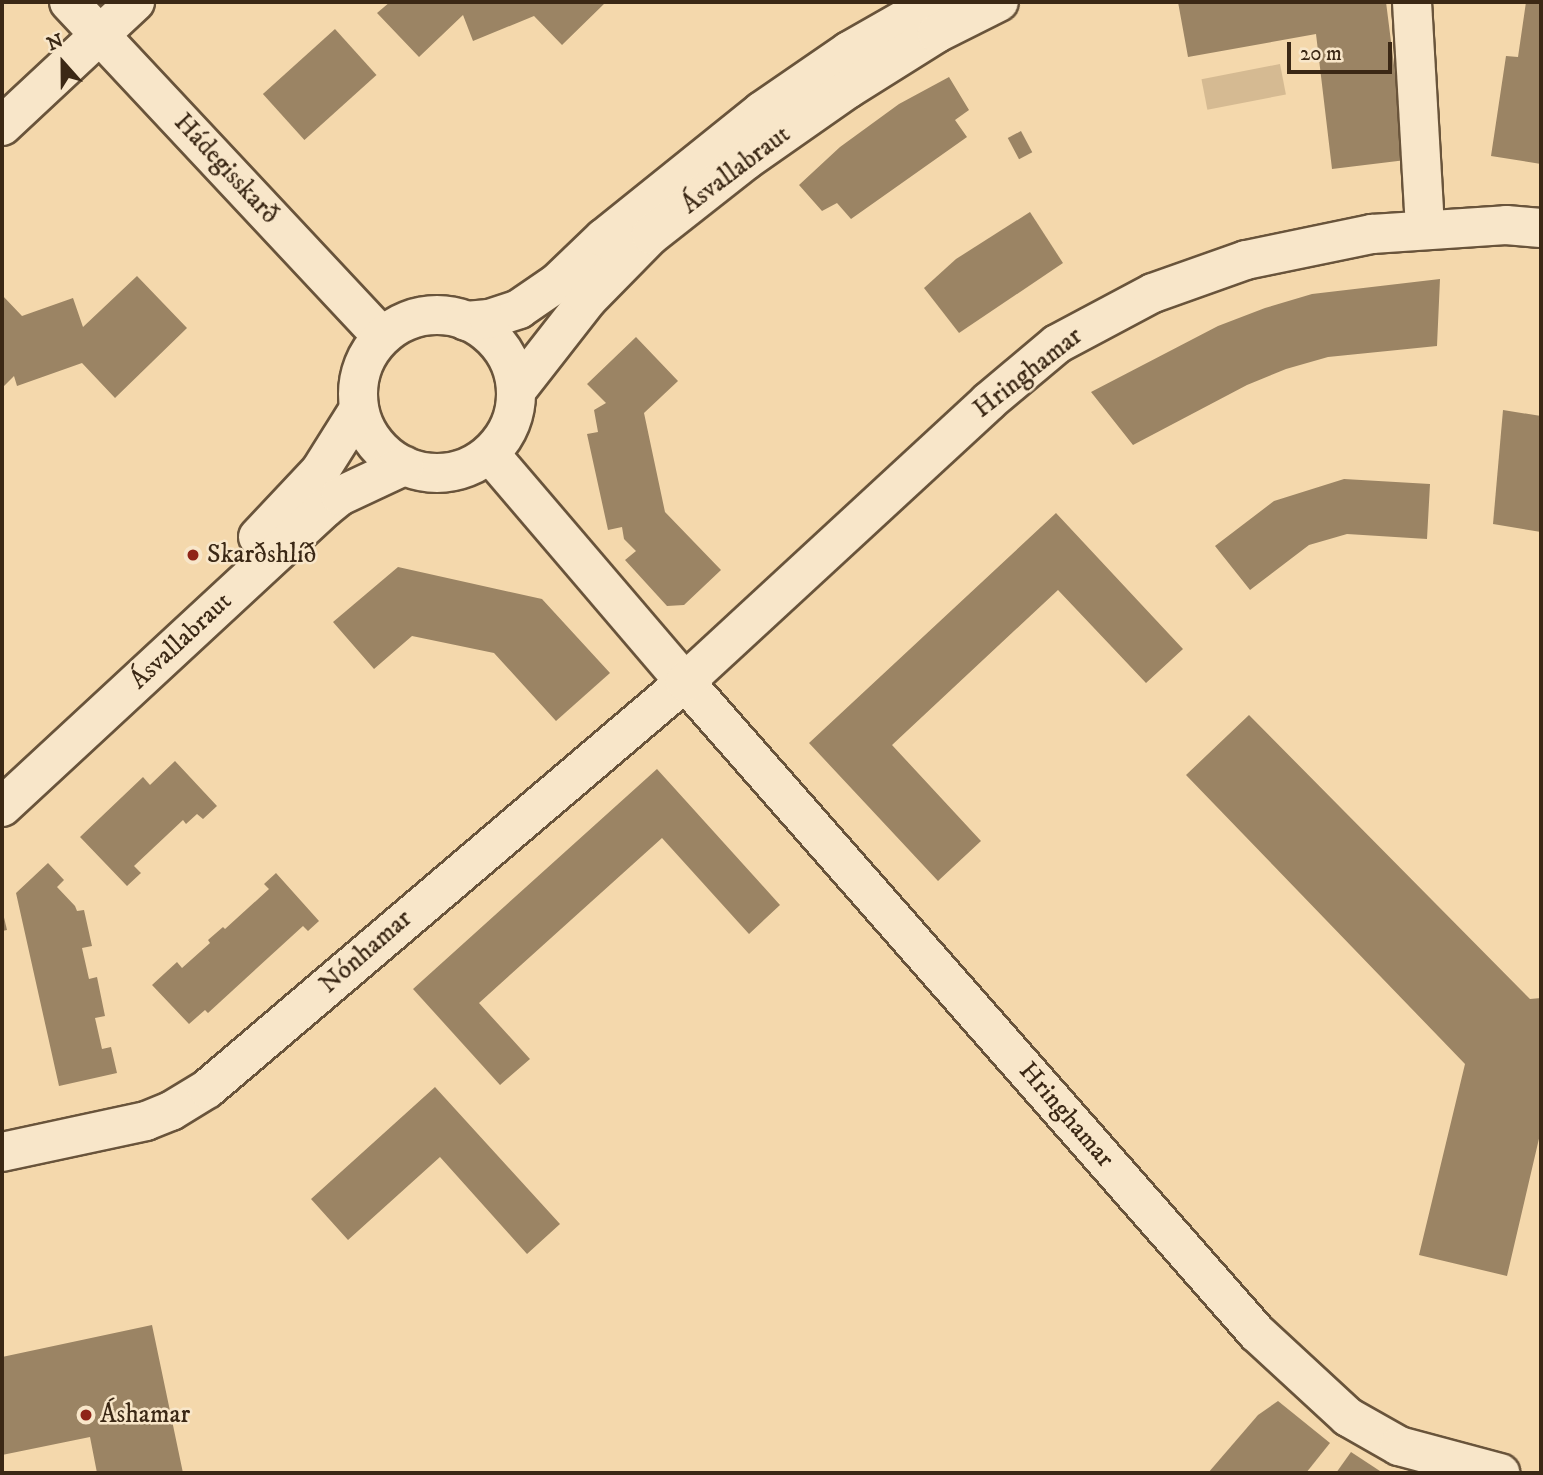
<!DOCTYPE html>
<html>
<head>
<meta charset="utf-8">
<style>
	body { margin:0 }
	#map { position:relative; width:1543px; height:1475px; overflow:hidden; background:#f4d8ac; font-family:"IM FELL DW Pica",serif }
	div>[style] { position:absolute }
	.green>* { inset:0; background:#d5ba92; transform-origin:0 0 }
	.building>* { inset:0; background:#9b8464; transform-origin:0 0 }
	.roads { filter:drop-shadow(2px 0 #69543b) drop-shadow(-2px 0 #69543b) drop-shadow(0 2px #69543b) drop-shadow(0 -2px #69543b) }
	.street>* { height:38px; margin:-19px; padding:0 19px; transform-origin:19px; border-radius:19px; background:#f8e6c9 }
	.secondary>* { height:38px; margin:-19px; padding:0 19px; transform-origin:19px; border-radius:19px; background:#f8e6c9 }
	.secondary>.ring { margin:-19px; padding:0; box-sizing:content-box; background:none; border:38px solid #f8e6c9; border-radius:50% }
	.dots>* { width:19px; height:19px; translate:-50% -50%; box-sizing:border-box; border:4px solid #f8e6c9; border-radius:50% }
	span { translate:-50% -50%; white-space:nowrap; text-align:center; line-height:1.15; -webkit-text-stroke:5px #f8e6c9; paint-order:stroke }
	.street-label { font-size:26px; color:#3b2815 }
	.poi-label { font-size:26px; color:#3b2815 }
	.left { translate:0 -50%; text-align:left }
	.frame { position:absolute; inset:0; border:4px solid #3b2815; pointer-events:none }
	.north { position:absolute; left:28px; top:28px; width:70px; height:70px; -webkit-text-stroke:5px #f8e6c9; paint-order:stroke; rotate:339deg; font-size:19px; font-weight:700; line-height:28px; text-align:center; color:#3b2815 }
	.north::after { content:''; display:block; margin:auto; width:24px; height:32px; background:#3b2815; clip-path:polygon(50% 0,100% 100%,50% 72%,0 100%) }
	.scale { position:absolute; left:1287px; top:42px; width:105px; height:32px; box-sizing:border-box; border:4px solid #3b2815; border-top:0; padding-left:9px; font-size:21px; line-height:24px; white-space:nowrap; color:#3b2815; -webkit-text-stroke:5px #f8e6c9; paint-order:stroke }
</style>
</head>
<body>
<div id="map">
	<div class="green">
		<div style="left:1280px;top:64px;width:31px;height:80px;rotate:79deg"></div>
	</div>
	<div class="building">
		<div style="clip-path:polygon(390px 2px,606px 2px,562px 45px,534px 16px,473px 41px,463px 15px,419px 57px,377px 13px)"></div>
		<div style="clip-path:polygon(1178px 2px,1386px 2px,1406px 160px,1332px 169px,1316px 34px,1188px 57px)"></div>
		<div style="clip-path:polygon(1526px 2px,1541px 2px,1541px 164px,1491px 156px,1506px 56px,1518px 57px)"></div>
		<div style="left:335px;top:29px;width:62px;height:97px;rotate:48deg"></div>
		<div style="clip-path:polygon(949px 77px,969px 110px,955px 120px,967px 137px,851px 219px,837px 203px,822px 211px,799px 185px,840px 147px,899px 104px)"></div>
		<div style="left:1021px;top:131px;width:24px;height:15px;rotate:62deg"></div>
		<div style="clip-path:polygon(1030px 212px,1063px 263px,959px 333px,924px 288px,956px 259px)"></div>
		<div style="clip-path:polygon(137px 276px,187px 328px,115px 398px,82px 363px,17px 386px,14px 376px,2px 388px,2px 295px,22px 316px,73px 298px,83px 327px)"></div>
		<div style="clip-path:polygon(1440px 279px,1437px 346px,1328px 357px,1286px 369px,1247px 385px,1133px 445px,1091px 392px,1218px 326px,1265px 308px,1312px 294px)"></div>
		<div style="clip-path:polygon(636px 337px,678px 381px,644px 413px,665px 512px,721px 570px,684px 605px,667px 606px,625px 560px,636px 551px,624px 539px,622px 527px,608px 530px,587px 434px,598px 432px,594px 410px,606px 403px,587px 384px)"></div>
		<div style="clip-path:polygon(1503px 410px,1541px 416px,1541px 532px,1493px 524px)"></div>
		<div style="clip-path:polygon(1344px 479px,1430px 484px,1427px 539px,1347px 534px,1309px 545px,1250px 590px,1215px 546px,1274px 501px)"></div>
		<div style="clip-path:polygon(1056px 513px,1183px 649px,1146px 683px,1058px 590px,892px 745px,981px 841px,938px 881px,809px 743px)"></div>
		<div style="clip-path:polygon(398px 567px,542px 599px,610px 673px,556px 721px,494px 653px,412px 636px,374px 669px,333px 622px)"></div>
		<div style="clip-path:polygon(1249px 715px,1530px 999px,1541px 998px,1541px 1130px,1507px 1276px,1419px 1255px,1465px 1064px,1186px 775px)"></div>
		<div style="clip-path:polygon(175px 761px,217px 806px,203px 819px,197px 814px,186px 824px,183px 820px,134px 866px,141px 873px,127px 886px,80px 837px,143px 777px,150px 785px)"></div>
		<div style="clip-path:polygon(657px 769px,780px 905px,749px 934px,662px 838px,479px 1003px,530px 1059px,500px 1085px,413px 989px)"></div>
		<div style="clip-path:polygon(48px 863px,64px 880px,57px 887px,75px 906px,77px 911px,84px 910px,92px 946px,82px 948px,89px 979px,97px 977px,105px 1016px,95px 1018px,102px 1049px,111px 1047px,117px 1073px,59px 1086px,16px 893px)"></div>
		<div style="clip-path:polygon(276px 873px,319px 921px,308px 931px,303px 926px,208px 1013px,205px 1010px,189px 1024px,152px 985px,177px 962px,182px 968px,210px 943px,208px 940px,223px 927px,225px 929px,269px 889px,264px 884px)"></div>
		<div style="clip-path:polygon(2px 909px,7px 930px,2px 931px)"></div>
		<div style="clip-path:polygon(435px 1087px,560px 1224px,527px 1254px,440px 1157px,348px 1240px,311px 1199px)"></div>
		<div style="clip-path:polygon(152px 1325px,183px 1473px,97px 1473px,90px 1437px,2px 1455px,2px 1357px)"></div>
		<div style="clip-path:polygon(1278px 1401px,1330px 1443px,1306px 1473px,1208px 1473px,1258px 1415px)"></div>
		<div style="clip-path:polygon(1351px 1452px,1383px 1473px,1336px 1473px)"></div>
	</div>
	<div class="roads">
		<div class="street">
			<div style="left:69px;top:2px;width:458px;rotate:46.9deg"></div>
			<div style="left:1412px;top:2px;width:228px;rotate:86.7deg"></div>
			<div style="left:2px;top:126px;width:182px;rotate:-43deg"></div>
			<div style="left:490px;top:454px;width:300px;rotate:49.5deg"></div>
			<div style="left:685px;top:682px;width:867px;rotate:48.7deg"></div>
			<div style="left:1257px;top:1333px;width:124px;rotate:42.7deg"></div>
			<div style="left:1348px;top:1417px;width:59px;rotate:29.6deg"></div>
			<div style="left:1399px;top:1446px;width:105px;rotate:15deg"></div>
			<div style="left:2px;top:1152px;width:147px;rotate:-12.1deg"></div>
			<div style="left:146px;top:1121px;width:27px;rotate:-22deg"></div>
			<div style="left:171px;top:1111px;width:42px;rotate:-31.4deg"></div>
			<div style="left:207px;top:1089px;width:628px;rotate:-40.41deg"></div>
			<div style="left:685px;top:682px;width:413px;rotate:-42.7deg"></div>
			<div style="left:988px;top:402px;width:90px;rotate:-40deg"></div>
			<div style="left:1057px;top:344px;width:109px;rotate:-28deg"></div>
			<div style="left:1153px;top:293px;width:99px;rotate:-19.5deg"></div>
			<div style="left:1246px;top:260px;width:129px;rotate:-11.7deg"></div>
			<div style="left:1372px;top:234px;width:134px;rotate:-3.8deg"></div>
			<div style="left:1506px;top:225px;width:35px;rotate:5deg"></div>
		</div>
		<div class="secondary">
			<div class="ring" style="left:358px;top:315px;width:120px;height:120px"></div>
			<div style="left:466px;top:321px;width:23px;rotate:-5deg"></div>
			<div style="left:489px;top:319px;width:32px;rotate:-18deg"></div>
			<div style="left:519px;top:309px;width:46px;rotate:-34.4deg"></div>
			<div style="left:557px;top:283px;width:65px;rotate:-43.8deg"></div>
			<div style="left:604px;top:238px;width:203px;rotate:-38.8deg"></div>
			<div style="left:762px;top:111px;width:106px;rotate:-34.6deg"></div>
			<div style="left:849px;top:51px;width:99px;rotate:-29.7deg"></div>
			<div style="left:516px;top:391px;width:117px;rotate:-52deg"></div>
			<div style="left:588px;top:299px;width:90px;rotate:-45.5deg"></div>
			<div style="left:651px;top:235px;width:120px;rotate:-38.2deg"></div>
			<div style="left:745px;top:161px;width:126px;rotate:-35deg"></div>
			<div style="left:848px;top:89px;width:105px;rotate:-32.2deg"></div>
			<div style="left:937px;top:33px;width:69px;rotate:-26.6deg"></div>
			<div style="left:258px;top:537px;width:91px;rotate:-46.8deg"></div>
			<div style="left:320px;top:471px;width:73px;rotate:-57.8deg"></div>
			<div style="left:2px;top:807px;width:440px;rotate:-42.8deg"></div>
			<div style="left:325px;top:508px;width:19px;rotate:-39deg"></div>
			<div style="left:340px;top:496px;width:71px;rotate:-25.1deg"></div>
		</div>
	</div>
	<div class="dots">
		<div style="left:193px;top:555px;background:#8f2418"></div>
		<div style="left:86px;top:1415px;background:#8f2418"></div>
	</div>
	<div class="street-label">
		<span style="left:226px;top:169px;rotate:47deg">Hádegisskarð</span>
		<span style="left:736px;top:170px;rotate:-37deg">Ásvallabraut</span>
		<span style="left:1028px;top:373px;rotate:-38deg">Hringhamar</span>
		<span style="left:181px;top:641px;rotate:-43deg">Ásvallabraut</span>
		<span style="left:366px;top:952px;rotate:-41deg">Nónhamar</span>
		<span style="left:1066px;top:1115px;rotate:49deg">Hringhamar</span>
	</div>
	<div class="poi-label">
		<span class="left" style="left:207px;top:555px">Skarðshlíð</span>
		<span class="left" style="left:100px;top:1415px">Áshamar</span>
	</div>
	<div class="frame"></div>
	<div class="north">N</div>
	<div class="scale">20 m</div>
</div>
</body>
</html>
